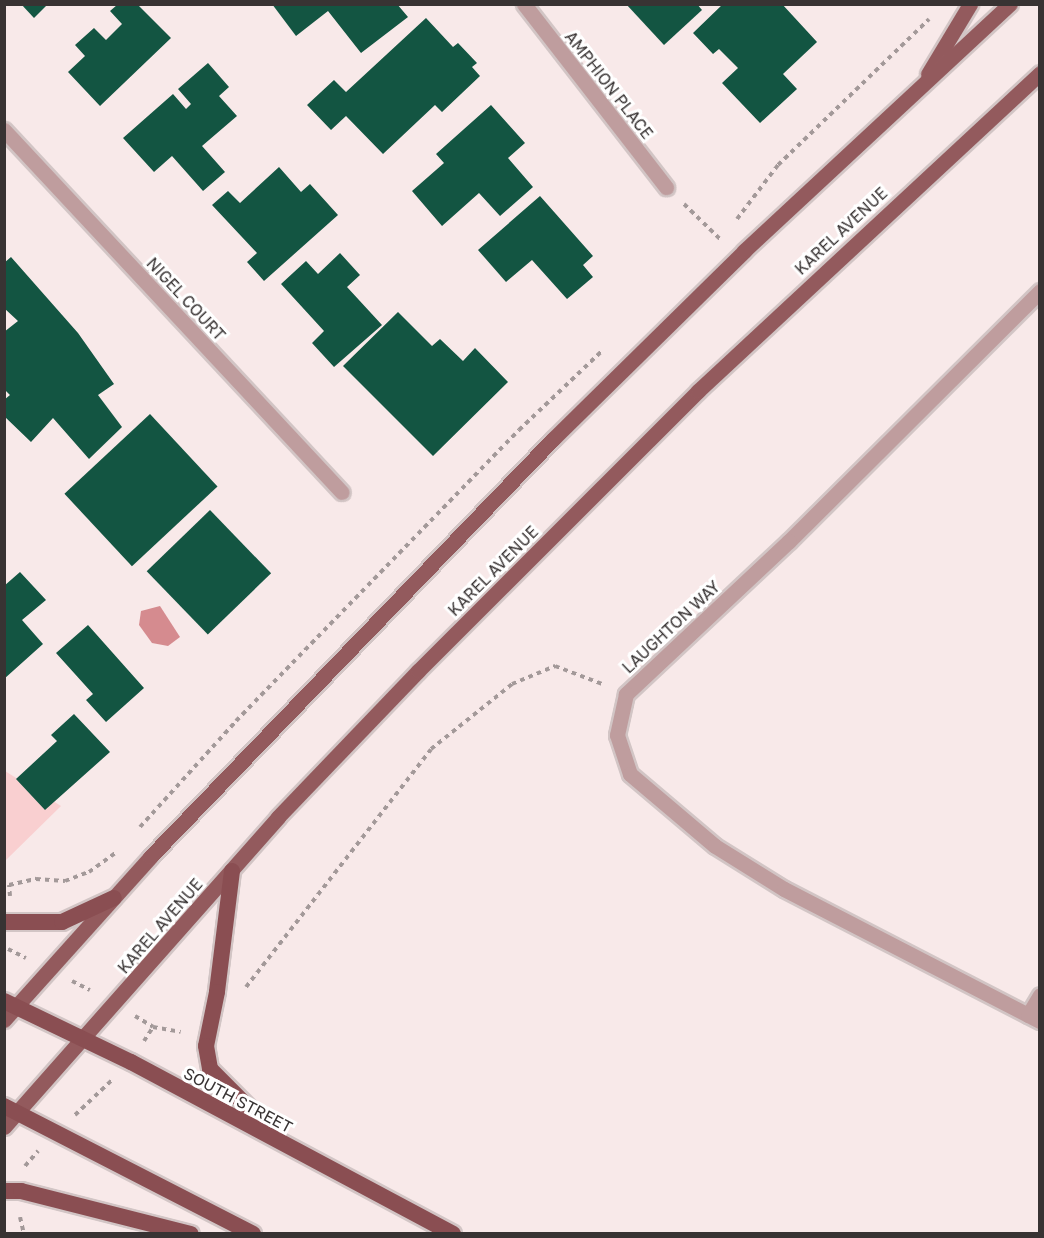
<!DOCTYPE html>
<html>
<head>
<meta charset="utf-8">
<style>
	body { margin:0 }
	#map { position:relative; width:1044px; height:1238px; overflow:hidden; background:#f8e9e9; font-family:"Golos Text",sans-serif }
	div>[style] { position:absolute }
	.green>* { inset:0; background:#f9cfd0 }
	.water>* { inset:0; background:#d58b8f }
	.building>* { inset:0; background:#135542; transform-origin:0 0 }
	.path>* { height:4px; margin-top:-2px; transform-origin:0; background:repeating-linear-gradient(90deg,#a39999 0 4.5px,transparent 0 9px) }
	.roads { filter:drop-shadow(2px 0 #d2c5c5) drop-shadow(-2px 0 #d2c5c5) drop-shadow(0 2px #d2c5c5) drop-shadow(0 -2px #d2c5c5) }
	.minor>* { height:15px; margin:-7.5px; padding:0 7.5px; transform-origin:7.5px; border-radius:7.5px; background:#bf9d9e }
	.primary>* { height:15px; margin:-7.5px; padding:0 7.5px; transform-origin:7.5px; border-radius:7.5px; background:#935a5d }
	.trunk>* { height:16px; margin:-8px; padding:0 8px; transform-origin:8px; border-radius:8px; background:#8a4e52 }
	span { translate:-50% -50%; white-space:nowrap; text-align:center; line-height:1.15; -webkit-text-stroke:6px #fff; paint-order:stroke }
	.street-label { font-size:16px; color:#383333 }
	.frame { position:absolute; inset:0; border:6px solid #383333; pointer-events:none }
</style>
</head>
<body>
<div id="map">
	<div class="green">
		<div style="clip-path:polygon(5px 771px,61px 806px,5px 861px)"></div>
	</div>
	<div class="water">
		<div style="clip-path:polygon(160px 606px,180px 637px,168px 646px,152px 643px,139px 625px,141px 611px)"></div>
	</div>
	<div class="building">
		<div style="clip-path:polygon(21px 4px,48px 4px,34px 18px)"></div>
		<div style="clip-path:polygon(272px 4px,397px 4px,408px 17px,361px 53px,328px 11px,296px 36px)"></div>
		<div style="clip-path:polygon(626px 4px,697px 4px,702px 10px,664px 45px)"></div>
		<div style="clip-path:polygon(723px 4px,782px 4px,817px 42px,783px 74px,797px 89px,760px 123px,722px 83px,738px 68px,719px 49px,713px 54px,693px 33px)"></div>
		<div style="clip-path:polygon(117px 5px,138px 5px,171px 38px,100px 106px,68px 72px,85px 56px,75px 45px,94px 28px,106px 40px,122px 24px,110px 11px)"></div>
		<div style="clip-path:polygon(426px 18px,453px 47px,458px 43px,477px 63px,472px 67px,480px 76px,442px 112px,435px 105px,383px 154px,346px 116px,331px 130px,307px 105px,334px 80px,346px 92px)"></div>
		<div style="clip-path:polygon(208px 63px,229px 87px,219px 96px,237px 116px,202px 146px,225px 172px,203px 191px,172px 156px,154px 172px,123px 138px,173px 94px,186px 109px,191px 104px,178px 89px)"></div>
		<div style="clip-path:polygon(491px 105px,525px 143px,508px 158px,533px 187px,500px 216px,479px 193px,442px 226px,412px 191px,444px 163px,436px 154px)"></div>
		<div style="clip-path:polygon(279px 167px,301px 192px,310px 184px,338px 215px,264px 281px,247px 262px,257px 253px,212px 205px,228px 191px,240px 203px)"></div>
		<div style="clip-path:polygon(540px 196px,593px 256px,583px 265px,593px 277px,567px 299px,532px 260px,506px 282px,478px 250px)"></div>
		<div style="clip-path:polygon(340px 253px,360px 275px,347px 287px,382px 325px,334px 367px,312px 343px,324px 331px,281px 284px,306px 261px,318px 274px)"></div>
		<div style="clip-path:polygon(11px 257px,78px 333px,114px 384px,98px 395px,122px 427px,89px 459px,53px 418px,31px 442px,4px 416px,4px 400px,10px 395px,4px 389px,4px 332px,18px 321px,4px 308px,4px 263px)"></div>
		<div style="clip-path:polygon(398px 312px,432px 346px,440px 339px,463px 361px,475px 348px,508px 382px,433px 456px,343px 366px)"></div>
		<div style="left:150px;top:414px;width:99px;height:117px;rotate:47deg"></div>
		<div style="left:210px;top:510px;width:88px;height:88px;rotate:46deg"></div>
		<div style="clip-path:polygon(20px 572px,46px 600px,22px 620px,43px 644px,4px 679px,4px 586px)"></div>
		<div style="clip-path:polygon(88px 625px,144px 688px,106px 722px,86px 700px,93px 694px,56px 653px)"></div>
		<div style="clip-path:polygon(74px 714px,110px 752px,45px 810px,16px 779px,57px 741px,51px 735px)"></div>
	</div>
	<div class="path">
		<div style="left:684px;top:204px;width:50px;rotate:44.2deg"></div>
		<div style="left:737px;top:219px;width:68px;rotate:-52.8deg"></div>
		<div style="left:778px;top:165px;width:210px;rotate:-44deg"></div>
		<div style="left:140px;top:827px;width:143px;rotate:-47.8deg"></div>
		<div style="left:236px;top:721px;width:406px;rotate:-45.8deg"></div>
		<div style="left:519px;top:430px;width:113px;rotate:-43.6deg"></div>
		<div style="left:10px;top:896px;width:11px;rotate:-95deg"></div>
		<div style="left:9px;top:885px;width:28px;rotate:-13deg"></div>
		<div style="left:36px;top:879px;width:29px;rotate:4deg"></div>
		<div style="left:65px;top:881px;width:26px;rotate:-21deg"></div>
		<div style="left:89px;top:872px;width:34px;rotate:-36deg"></div>
		<div style="left:8px;top:949px;width:20px;rotate:27deg"></div>
		<div style="left:72px;top:981px;width:20px;rotate:27deg"></div>
		<div style="left:246px;top:987px;width:301px;rotate:-52.1deg"></div>
		<div style="left:431px;top:749px;width:104px;rotate:-38.7deg"></div>
		<div style="left:512px;top:684px;width:47px;rotate:-22.7deg"></div>
		<div style="left:555px;top:666px;width:53px;rotate:20.8deg"></div>
		<div style="left:135px;top:1016px;width:21px;rotate:31deg"></div>
		<div style="left:153px;top:1027px;width:28px;rotate:10deg"></div>
		<div style="left:144px;top:1041px;width:17px;rotate:-57deg"></div>
		<div style="left:75px;top:1115px;width:50px;rotate:-43.4deg"></div>
		<div style="left:25px;top:1166px;width:20px;rotate:-49deg"></div>
		<div style="left:20px;top:1217px;width:17px;rotate:77deg"></div>
	</div>
	<div class="roads">
		<div class="minor">
			<div style="left:524px;top:4px;width:232px;rotate:52.2deg"></div>
			<div style="left:4px;top:130px;width:495px;rotate:47deg"></div>
			<div style="left:1040px;top:291px;width:354px;rotate:135.1deg"></div>
			<div style="left:789px;top:541px;width:224px;rotate:136.8deg"></div>
			<div style="left:626px;top:694px;width:42px;rotate:102.4deg"></div>
			<div style="left:617px;top:735px;width:41px;rotate:71.6deg"></div>
			<div style="left:630px;top:774px;width:111px;rotate:40.3deg"></div>
			<div style="left:715px;top:846px;width:81px;rotate:31.9deg"></div>
			<div style="left:784px;top:889px;width:288px;rotate:27.3deg"></div>
			<div style="left:1028px;top:1015px;width:23px;rotate:-59deg"></div>
		</div>
		<div class="primary">
			<div style="left:928px;top:74px;width:82px;rotate:-59deg"></div>
			<div style="left:4px;top:1020px;width:219px;rotate:-48.1deg"></div>
			<div style="left:150px;top:857px;width:581px;rotate:-46.05deg"></div>
			<div style="left:553px;top:439px;width:268px;rotate:-44.5deg"></div>
			<div style="left:744px;top:251px;width:363px;rotate:-42.9deg"></div>
			<div style="left:4px;top:1127px;width:414px;rotate:-48.5deg"></div>
			<div style="left:278px;top:817px;width:202px;rotate:-46.2deg"></div>
			<div style="left:418px;top:671px;width:396px;rotate:-45deg"></div>
			<div style="left:698px;top:391px;width:467px;rotate:-42.9deg"></div>
		</div>
		<div class="trunk">
			<div style="left:232px;top:871px;width:122px;rotate:97.1deg"></div>
			<div style="left:217px;top:992px;width:55px;rotate:101.5deg"></div>
			<div style="left:206px;top:1046px;width:23px;rotate:80deg"></div>
			<div style="left:210px;top:1069px;width:86px;rotate:45deg"></div>
			<div style="left:4px;top:922px;width:58px"></div>
			<div style="left:62px;top:922px;width:57px;rotate:-24.8deg"></div>
			<div style="left:4px;top:1001px;width:141px;rotate:25.7deg"></div>
			<div style="left:131px;top:1062px;width:365px;rotate:28.1deg"></div>
			<div style="left:4px;top:1106px;width:280px;rotate:27.2deg"></div>
			<div style="left:4px;top:1191px;width:17px"></div>
			<div style="left:21px;top:1191px;width:175px;rotate:14.2deg"></div>
		</div>
	</div>
	<div class="street-label">
		<span style="left:609px;top:85px;rotate:52deg">AMPHION PLACE</span>
		<span style="left:841px;top:231px;rotate:-43deg">KAREL AVENUE</span>
		<span style="left:186px;top:299px;rotate:47deg">NIGEL COURT</span>
		<span style="left:493px;top:571px;rotate:-45deg">KAREL AVENUE</span>
		<span style="left:671px;top:627px;rotate:-43deg">LAUGHTON WAY</span>
		<span style="left:160px;top:926px;rotate:-49deg">KAREL AVENUE</span>
		<span style="left:238px;top:1100px;rotate:28deg">SOUTH STREET</span>
	</div>
	<div class="frame"></div>
</div>
</body>
</html>
